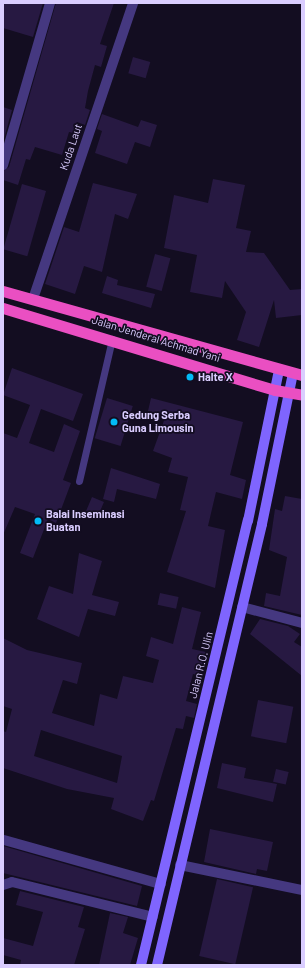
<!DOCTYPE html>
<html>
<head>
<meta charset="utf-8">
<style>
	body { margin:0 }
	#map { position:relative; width:305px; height:968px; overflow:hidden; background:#130d21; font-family:Barlow,sans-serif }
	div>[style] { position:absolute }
	.building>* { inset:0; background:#271942; transform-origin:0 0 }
	.service>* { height:7px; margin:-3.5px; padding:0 3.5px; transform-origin:3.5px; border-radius:3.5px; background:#453880 }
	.minor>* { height:10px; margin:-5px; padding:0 5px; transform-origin:5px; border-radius:5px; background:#453880 }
	.secondary>* { height:10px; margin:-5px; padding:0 5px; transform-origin:5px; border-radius:5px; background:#7f65fe }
	.trunk>* { height:11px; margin:-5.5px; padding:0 5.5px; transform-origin:5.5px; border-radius:5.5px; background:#ea4fc2 }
	.dots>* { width:11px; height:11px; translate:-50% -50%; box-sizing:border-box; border:2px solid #130d21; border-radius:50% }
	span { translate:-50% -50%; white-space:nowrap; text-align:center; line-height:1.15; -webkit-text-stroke:3.5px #130d21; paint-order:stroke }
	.street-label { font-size:11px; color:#dacdff }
	.poi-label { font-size:11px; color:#dacdff; font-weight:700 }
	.left { translate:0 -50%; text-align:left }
	.frame { position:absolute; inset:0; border:4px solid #dacdff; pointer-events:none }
</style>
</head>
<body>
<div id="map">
	<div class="building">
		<div style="clip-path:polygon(3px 3px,43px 3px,33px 37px,3px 28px)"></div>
		<div style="clip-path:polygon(56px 3px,114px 3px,100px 44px,107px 46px,101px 67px,95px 65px,88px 91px,85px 108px,90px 110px,85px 125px,77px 122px,74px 133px,69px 132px,62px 155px,35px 147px,30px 160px,26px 159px,18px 185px,3px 180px,3px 171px,9px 167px)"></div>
		<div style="left:133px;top:57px;width:18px;height:17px;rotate:16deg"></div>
		<div style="clip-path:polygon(3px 107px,12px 110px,3px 142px)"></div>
		<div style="clip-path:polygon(102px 114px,138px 127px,141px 120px,157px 125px,150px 147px,135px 142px,127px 164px,95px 153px,102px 131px,97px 129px)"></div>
		<div style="clip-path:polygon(213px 179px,245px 185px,236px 228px,251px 231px,246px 252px,264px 253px,290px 290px,302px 289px,302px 315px,276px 318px,274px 300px,259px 347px,237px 340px,246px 312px,225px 281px,222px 298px,190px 292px,197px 255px,164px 248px,174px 195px,208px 203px)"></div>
		<div style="clip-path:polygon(93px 183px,137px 194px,128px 219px,115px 214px,102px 272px,84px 266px,75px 294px,45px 284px,64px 227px,79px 232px)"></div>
		<div style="left:22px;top:184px;width:25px;height:68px;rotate:16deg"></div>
		<div style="left:155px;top:254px;width:16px;height:34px;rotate:15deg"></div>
		<div style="clip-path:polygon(107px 276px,118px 280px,117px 285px,155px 294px,151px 308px,102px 293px)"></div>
		<div style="clip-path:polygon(12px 368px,83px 394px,73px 421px,41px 409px,29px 443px,54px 452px,64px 424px,80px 431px,63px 480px,71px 483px,56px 523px,48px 519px,33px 558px,20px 553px,35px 514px,15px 507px,3px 535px,3px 433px,17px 438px,30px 405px,3px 395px)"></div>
		<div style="left:107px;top:398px;width:27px;height:42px;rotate:17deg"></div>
		<div style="clip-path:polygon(151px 398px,243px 422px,230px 475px,246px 480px,242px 499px,216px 492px,208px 526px,225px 530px,215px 588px,167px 572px,186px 511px,180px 510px,188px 477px,168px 472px,172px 458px,153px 451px,166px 415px,148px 411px)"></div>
		<div style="clip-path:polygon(111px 468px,160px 484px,156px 499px,117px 489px,114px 502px,103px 499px)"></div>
		<div style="clip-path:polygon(285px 496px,302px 499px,302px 615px,264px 606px,266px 593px,280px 596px,287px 557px,269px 550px,275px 509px,282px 511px)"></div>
		<div style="left:92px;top:497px;width:13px;height:17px;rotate:23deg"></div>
		<div style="clip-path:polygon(79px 553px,102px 561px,92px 595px,119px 602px,115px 616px,88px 609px,79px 637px,37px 619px,49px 586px,73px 594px)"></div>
		<div style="left:160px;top:593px;width:19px;height:12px;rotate:12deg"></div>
		<div style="clip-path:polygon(evenodd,182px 607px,201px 612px,192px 649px,206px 652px,200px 676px,193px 674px,186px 701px,197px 704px,194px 718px,186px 716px,183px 729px,176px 728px,154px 801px,151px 800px,143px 821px,111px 809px,114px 798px,67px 789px,3px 768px,3px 731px,6px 732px,12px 709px,3px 706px,3px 638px,27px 650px,82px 663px,77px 684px,63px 680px,52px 713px,94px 726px,100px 694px,117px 699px,123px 676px,153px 683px,159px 660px,146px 656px,151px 637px,173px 644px,182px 607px,41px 730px,122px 756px,117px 783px,34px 756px,41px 730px)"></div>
		<div style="clip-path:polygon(260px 619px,288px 626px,300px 634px,294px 642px,302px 647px,302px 676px,250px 634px)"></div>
		<div style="left:258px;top:700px;width:36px;height:37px;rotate:11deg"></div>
		<div style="clip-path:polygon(222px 763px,246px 768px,244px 778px,277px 784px,273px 802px,217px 788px)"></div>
		<div style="left:276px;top:769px;width:13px;height:13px;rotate:13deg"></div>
		<div style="clip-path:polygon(210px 829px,273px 842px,267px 871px,257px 869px,256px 874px,204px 862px)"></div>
		<div style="clip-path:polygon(3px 846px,142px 886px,137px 906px,3px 873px)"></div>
		<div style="left:217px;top:879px;width:37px;height:79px;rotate:13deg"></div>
		<div style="clip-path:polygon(20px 891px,84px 907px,78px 927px,85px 929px,74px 965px,20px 965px,21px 960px,3px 955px,3px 938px,33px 946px,43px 912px,16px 905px)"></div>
		<div style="clip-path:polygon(110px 913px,128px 917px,123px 933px,138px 938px,130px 965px,99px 965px)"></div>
	</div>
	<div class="service">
		<div style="left:79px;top:481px;width:146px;rotate:-76.9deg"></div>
	</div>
	<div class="minor">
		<div style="left:3px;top:165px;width:169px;rotate:-73.8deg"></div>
		<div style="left:33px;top:299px;width:312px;rotate:-71.3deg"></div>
		<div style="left:242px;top:607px;width:62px;rotate:14.9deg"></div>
		<div style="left:4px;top:840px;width:163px;rotate:15.7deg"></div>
		<div style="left:180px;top:865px;width:125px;rotate:11.6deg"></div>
		<div style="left:3px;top:885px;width:9px;rotate:-18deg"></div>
		<div style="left:12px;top:882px;width:145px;rotate:13.9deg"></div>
	</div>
	<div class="secondary">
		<div style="left:141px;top:965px;width:457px;rotate:-76.5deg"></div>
		<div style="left:248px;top:521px;width:154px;rotate:-78.4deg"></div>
		<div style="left:157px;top:965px;width:453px;rotate:-76.6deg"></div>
		<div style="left:262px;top:524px;width:154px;rotate:-78.4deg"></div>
	</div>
	<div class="trunk">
		<div style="left:3px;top:291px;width:311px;rotate:15.7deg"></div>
		<div style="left:3px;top:308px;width:284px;rotate:16.8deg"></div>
		<div style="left:275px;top:390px;width:27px;rotate:10deg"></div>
	</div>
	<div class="dots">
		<div style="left:190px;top:377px;background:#02bbf7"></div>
		<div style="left:114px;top:422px;background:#02bbf7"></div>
		<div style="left:38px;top:521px;background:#02bbf7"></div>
	</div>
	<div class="street-label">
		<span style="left:71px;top:147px;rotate:-71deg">Kuda Laut</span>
		<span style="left:156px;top:339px;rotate:17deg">Jalan Jenderal Achmad Yani</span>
		<span style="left:201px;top:665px;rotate:-76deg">Jalan R.O. Ulin</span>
	</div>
	<div class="poi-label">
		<span class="left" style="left:198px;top:377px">Halte X</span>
		<span class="left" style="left:122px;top:422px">Gedung Serba<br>Guna Limousin</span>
		<span class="left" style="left:46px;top:521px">Balai Inseminasi<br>Buatan</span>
	</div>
	<div class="frame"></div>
</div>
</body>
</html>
